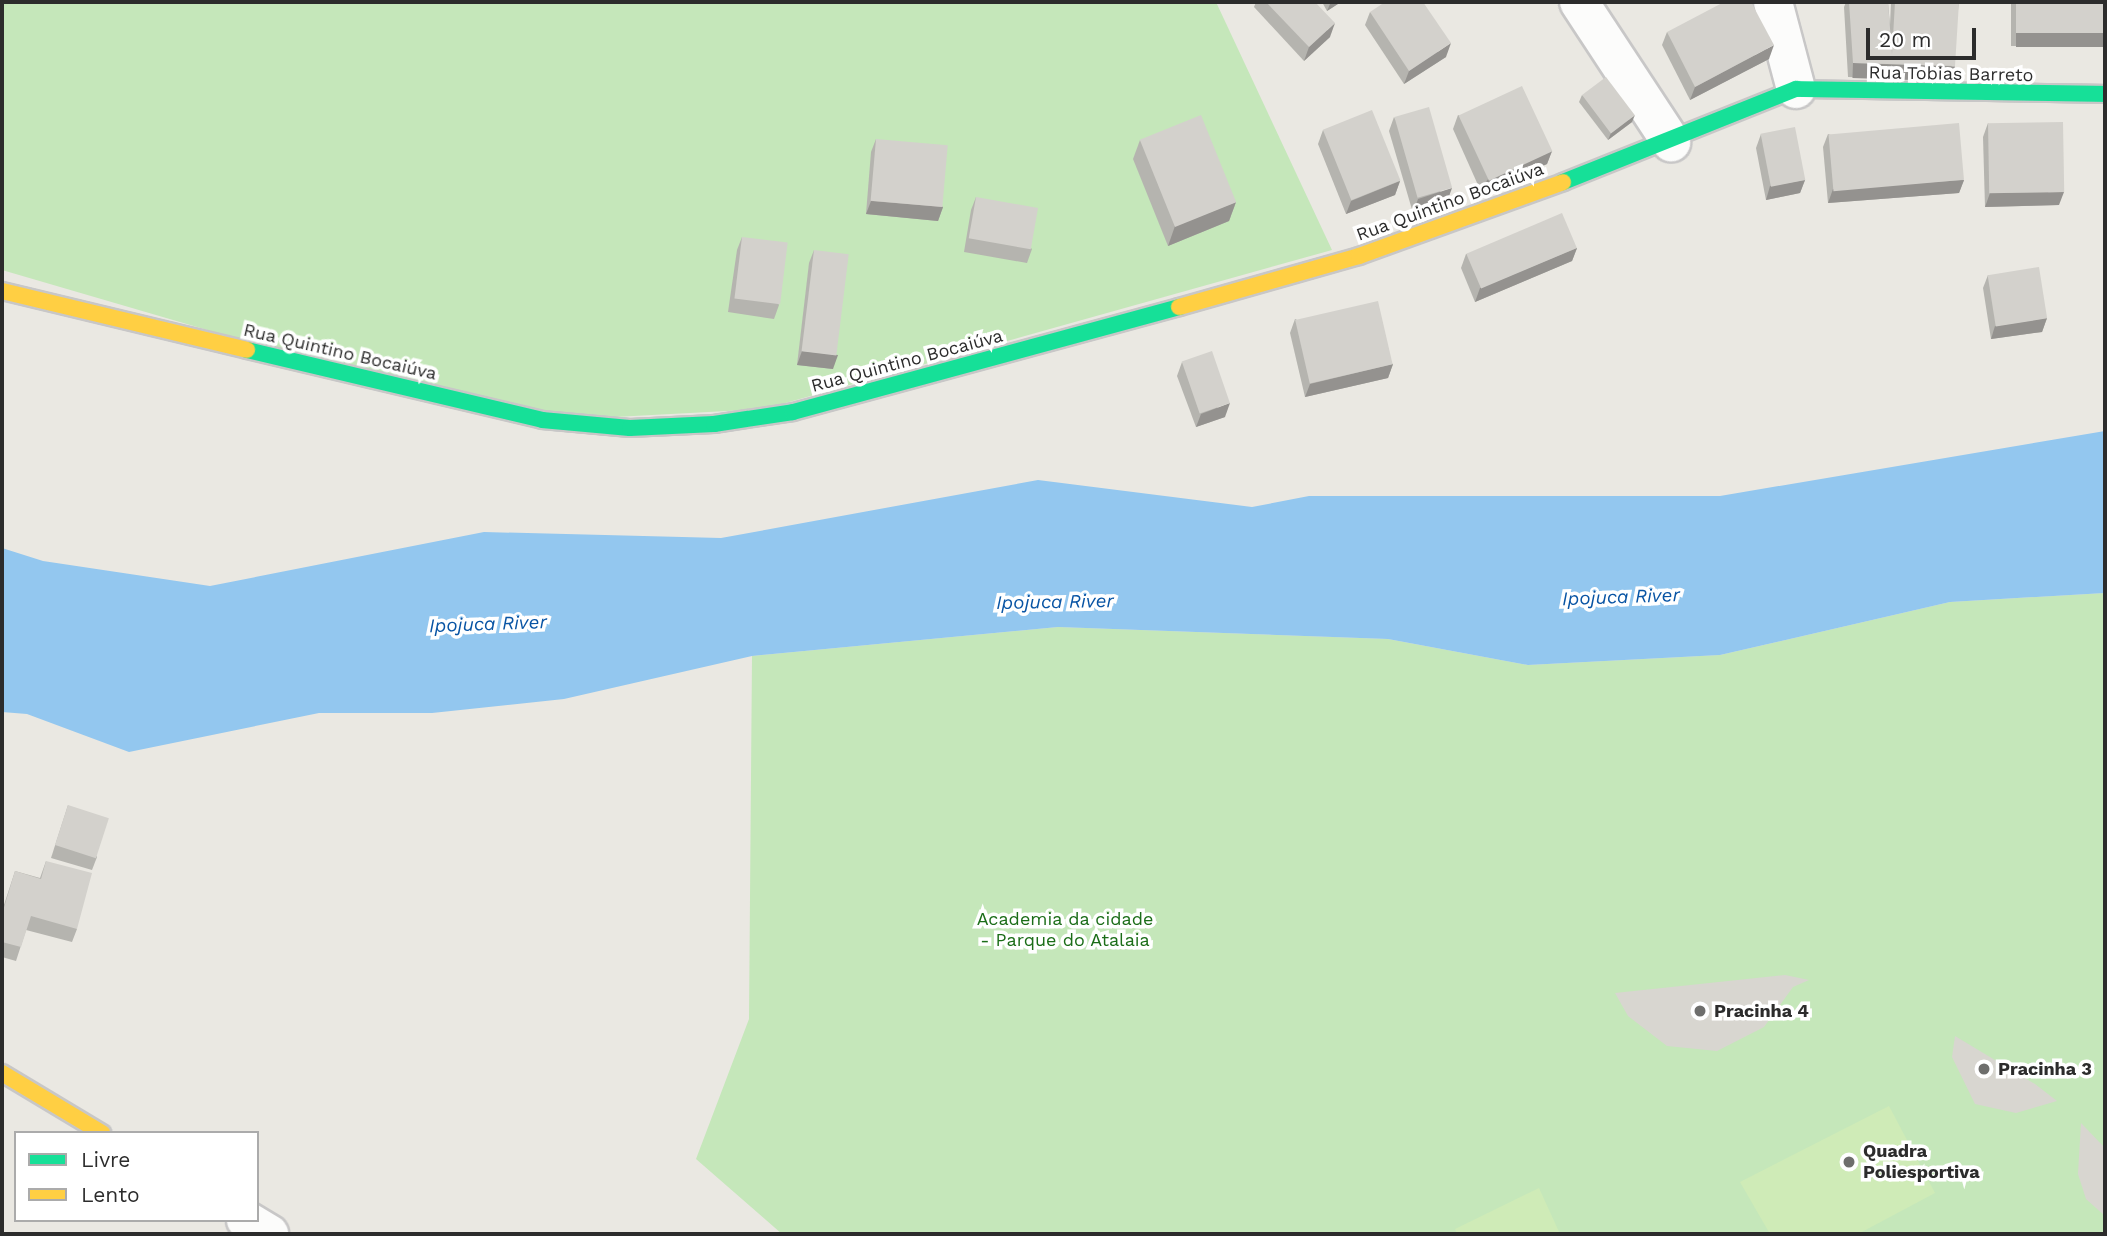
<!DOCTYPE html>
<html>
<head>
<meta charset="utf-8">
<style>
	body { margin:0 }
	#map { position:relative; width:2107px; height:1236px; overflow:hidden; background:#eae8e2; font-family:"Work Sans",sans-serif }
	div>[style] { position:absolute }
	.green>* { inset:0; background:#c5e7ba }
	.pitch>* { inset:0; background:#cfebb7 }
	.plaza>* { inset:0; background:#d8d6d0 }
	.water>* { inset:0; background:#93c7ef }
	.roads { filter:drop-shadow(2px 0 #c8c7c7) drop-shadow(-2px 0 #c8c7c7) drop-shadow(0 2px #c8c7c7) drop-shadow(0 -2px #c8c7c7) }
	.street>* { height:38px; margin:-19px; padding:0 19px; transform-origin:19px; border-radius:19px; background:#fcfcfb }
	.fast>* { height:16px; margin:-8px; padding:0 8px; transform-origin:8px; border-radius:8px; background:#16e098 }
	.slow>* { height:16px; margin:-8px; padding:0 8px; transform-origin:8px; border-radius:8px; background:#ffcf43 }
	.wall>* { inset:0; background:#b5b4af; transform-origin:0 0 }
	.shaded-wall>* { inset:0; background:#94928f; transform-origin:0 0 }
	.building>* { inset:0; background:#d3d1cc; transform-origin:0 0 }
	.dots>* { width:19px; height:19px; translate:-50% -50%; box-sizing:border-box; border:4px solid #fff; border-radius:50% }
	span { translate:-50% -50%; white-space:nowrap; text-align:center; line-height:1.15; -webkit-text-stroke:7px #fff; paint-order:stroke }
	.street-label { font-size:18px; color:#2c2c2c }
	.park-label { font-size:18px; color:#1b6d18 }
	.poi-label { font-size:18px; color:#2c2c2c; font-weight:700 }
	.left { translate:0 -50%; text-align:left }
	.water-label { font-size:19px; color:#0854a4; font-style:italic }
	.frame { position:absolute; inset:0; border:4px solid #2c2c2c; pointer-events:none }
	.legend { position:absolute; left:14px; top:1131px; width:245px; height:91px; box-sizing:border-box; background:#fff; border:2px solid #ababab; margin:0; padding:9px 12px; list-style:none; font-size:21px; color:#2c2c2c }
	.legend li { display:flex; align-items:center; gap:14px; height:35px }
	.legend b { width:35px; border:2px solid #ababab }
	.scale { position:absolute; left:1866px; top:28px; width:110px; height:32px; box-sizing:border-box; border:4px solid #2c2c2c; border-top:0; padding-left:9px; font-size:21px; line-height:24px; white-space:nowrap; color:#2c2c2c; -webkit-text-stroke:5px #fff; paint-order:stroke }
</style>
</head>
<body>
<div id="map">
	<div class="green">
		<div style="clip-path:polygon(2px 2px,1216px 2px,1332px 250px,764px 409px,522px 422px,2px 270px)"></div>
		<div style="clip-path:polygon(2105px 593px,2105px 1234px,782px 1234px,696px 1159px,749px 1019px,752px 656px,1058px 627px,1388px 639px,1528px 665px,1720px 655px,1950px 602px)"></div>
	</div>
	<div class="pitch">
		<div style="clip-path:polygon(1889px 1106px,1935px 1193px,1858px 1234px,1770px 1234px,1740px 1182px)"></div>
		<div style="clip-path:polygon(1539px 1188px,1560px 1234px,1457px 1234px,1455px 1229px)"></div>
	</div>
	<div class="plaza">
		<div style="clip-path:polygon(1785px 975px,1809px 980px,1793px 987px,1764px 1027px,1717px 1051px,1667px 1046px,1628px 1016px,1615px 993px)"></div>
		<div style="clip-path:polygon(1955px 1036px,2035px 1084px,2057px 1101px,2016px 1113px,1975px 1104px,1952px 1057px)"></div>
		<div style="clip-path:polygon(2081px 1123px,2105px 1148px,2105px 1216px,2086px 1199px,2078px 1174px)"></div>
	</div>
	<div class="water">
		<div style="clip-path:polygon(2105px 431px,2105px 593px,1950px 602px,1720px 655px,1528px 665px,1388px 639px,1058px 627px,752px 656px,564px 699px,432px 713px,319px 713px,129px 752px,27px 714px,2px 712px,2px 548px,43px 561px,210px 586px,484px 532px,721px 538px,1038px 480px,1252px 507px,1309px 496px,1720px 496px)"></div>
	</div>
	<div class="roads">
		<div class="street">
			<div style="left:1579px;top:2px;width:168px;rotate:56.7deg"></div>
			<div style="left:1773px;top:2px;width:90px;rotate:75.2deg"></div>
			<div style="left:246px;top:1220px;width:27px;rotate:31deg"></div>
		</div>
		<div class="fast">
			<div style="left:1563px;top:182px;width:251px;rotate:-21.8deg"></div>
			<div style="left:1796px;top:89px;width:309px;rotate:0.9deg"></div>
			<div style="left:247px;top:350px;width:303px;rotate:13.3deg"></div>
			<div style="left:542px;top:420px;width:88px;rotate:5.2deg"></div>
			<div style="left:630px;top:428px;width:84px;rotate:-2.7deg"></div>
			<div style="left:714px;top:424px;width:80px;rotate:-8.6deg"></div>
			<div style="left:793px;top:412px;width:400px;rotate:-15.2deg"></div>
		</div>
		<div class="slow">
			<div style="left:2px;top:291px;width:252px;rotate:13.5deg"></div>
			<div style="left:1179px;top:307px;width:187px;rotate:-15.8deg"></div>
			<div style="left:1359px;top:256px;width:217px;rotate:-19.9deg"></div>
			<div style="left:2px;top:1073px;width:117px;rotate:31deg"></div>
		</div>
	</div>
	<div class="wall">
		<div style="clip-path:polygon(1256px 2px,1315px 2px,1330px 37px,1304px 61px,1254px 7px)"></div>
		<div style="clip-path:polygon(1322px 2px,1341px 2px,1327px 11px)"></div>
		<div style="clip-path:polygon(1846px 2px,1888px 2px,1890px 25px,1891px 2px,1959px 2px,1950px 80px,1848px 77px,1844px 7px)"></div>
		<div style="left:2011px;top:2px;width:94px;height:44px"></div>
		<div style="clip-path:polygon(1370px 12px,1446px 57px,1404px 84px,1365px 25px)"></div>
		<div style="clip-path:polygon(1667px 32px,1769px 59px,1690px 100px,1662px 45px)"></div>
		<div style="clip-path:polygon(1582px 95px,1632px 122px,1608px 140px,1579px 102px)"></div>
		<div style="clip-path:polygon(1458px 115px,1552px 151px,1547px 164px,1482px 194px,1453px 129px)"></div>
		<div style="clip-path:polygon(1394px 117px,1447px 202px,1413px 213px,1389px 131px)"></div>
		<div style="clip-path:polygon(1988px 123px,2059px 205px,1985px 207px,1983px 137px)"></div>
		<div style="clip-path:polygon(1323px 130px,1400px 181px,1395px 195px,1346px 214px,1318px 144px)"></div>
		<div style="clip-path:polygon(1761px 134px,1805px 180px,1800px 193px,1766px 200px,1756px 148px)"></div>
		<div style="clip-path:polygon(1828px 134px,1964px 180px,1959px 193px,1828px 203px,1823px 147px)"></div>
		<div style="clip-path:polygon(876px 139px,943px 207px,938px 221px,866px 214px,871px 152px)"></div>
		<div style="clip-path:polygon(1140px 140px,1236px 202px,1229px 221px,1168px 246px,1133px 159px)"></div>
		<div style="clip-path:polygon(976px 197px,1032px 249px,1027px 263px,964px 252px,971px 210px)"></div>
		<div style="clip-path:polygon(742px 237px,779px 305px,774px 319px,728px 312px,737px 250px)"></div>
		<div style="clip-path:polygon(1577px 248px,1572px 261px,1475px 302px,1461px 268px,1466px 254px)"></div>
		<div style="clip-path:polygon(814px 250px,833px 369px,797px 365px,809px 263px)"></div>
		<div style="clip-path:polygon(1988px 275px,2047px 318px,2042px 332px,1991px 339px,1983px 288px)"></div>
		<div style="clip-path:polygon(1295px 319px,1393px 364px,1388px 378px,1305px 397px,1290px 333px)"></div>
		<div style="clip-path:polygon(1182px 362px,1225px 417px,1196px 427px,1177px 376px)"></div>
		<div style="clip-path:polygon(68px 805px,97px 857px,92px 870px,51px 858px)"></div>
		<div style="clip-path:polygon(46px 861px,77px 929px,72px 942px,26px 930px,16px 961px,2px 957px,2px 911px,15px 871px,40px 878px)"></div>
	</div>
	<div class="shaded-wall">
		<div style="clip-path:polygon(1333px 2px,1341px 2px,1327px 11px,1330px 4px)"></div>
		<div style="clip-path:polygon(1335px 23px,1330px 37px,1304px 61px,1309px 47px)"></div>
		<div style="left:2016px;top:33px;width:89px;height:14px"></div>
		<div style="clip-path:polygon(1451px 43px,1446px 57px,1404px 84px,1409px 71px)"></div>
		<div style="clip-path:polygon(1774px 45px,1769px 59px,1690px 100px,1695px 87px)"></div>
		<div style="left:1853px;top:63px;width:102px;height:15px;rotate:2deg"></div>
		<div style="clip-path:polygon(1635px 115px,1632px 122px,1608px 140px,1611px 133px)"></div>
		<div style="clip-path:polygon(1552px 151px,1547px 164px,1482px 194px,1487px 180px)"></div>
		<div style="clip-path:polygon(1805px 180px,1800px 193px,1766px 200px,1770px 186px)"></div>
		<div style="clip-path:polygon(1964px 180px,1959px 193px,1828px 203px,1833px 189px)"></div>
		<div style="clip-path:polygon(1400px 181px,1395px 195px,1346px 214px,1351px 201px)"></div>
		<div style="clip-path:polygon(1452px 188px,1447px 202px,1413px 213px,1418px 199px)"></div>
		<div style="clip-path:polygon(2064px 192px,2059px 205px,1985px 207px,1990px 193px)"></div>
		<div style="clip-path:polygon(871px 201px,943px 207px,938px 221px,866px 214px)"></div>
		<div style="clip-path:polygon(1236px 202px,1229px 221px,1168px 246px,1175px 226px)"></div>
		<div style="clip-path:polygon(1577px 248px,1572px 261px,1475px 302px,1480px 288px)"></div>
		<div style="clip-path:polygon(2047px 318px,2042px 332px,1991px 339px,1995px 326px)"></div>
		<div style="clip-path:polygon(802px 351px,838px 355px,833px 369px,797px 365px)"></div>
		<div style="clip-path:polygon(1393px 364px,1388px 378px,1305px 397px,1310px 384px)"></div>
		<div style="clip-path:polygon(1230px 403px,1225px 417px,1196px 427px,1201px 414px)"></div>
	</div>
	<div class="building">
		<div style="clip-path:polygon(1266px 2px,1315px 2px,1335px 23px,1309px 47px)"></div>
		<div style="clip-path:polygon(1385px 2px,1423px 2px,1451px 43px,1409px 71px,1370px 12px)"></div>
		<div style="clip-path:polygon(1724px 2px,1751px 2px,1774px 45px,1695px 87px,1667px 32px)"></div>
		<div style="clip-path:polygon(1849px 2px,1888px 2px,1892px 54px,1895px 2px,1959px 2px,1955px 66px,1853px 63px)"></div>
		<div style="left:2016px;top:2px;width:89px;height:31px"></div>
		<div style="left:1606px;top:77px;width:48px;height:30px;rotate:53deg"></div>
		<div style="left:1522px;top:86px;width:72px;height:70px;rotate:65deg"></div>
		<div style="left:1429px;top:107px;width:84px;height:36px;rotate:74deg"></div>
		<div style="left:1372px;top:110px;width:76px;height:53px;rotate:68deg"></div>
		<div style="left:1201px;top:115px;width:94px;height:66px;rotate:68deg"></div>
		<div style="left:2063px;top:122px;width:70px;height:75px;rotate:89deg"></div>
		<div style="left:1959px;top:123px;width:57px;height:131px;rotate:85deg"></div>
		<div style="left:1795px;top:127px;width:54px;height:35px;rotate:79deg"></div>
		<div style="left:876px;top:139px;width:72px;height:62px;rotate:5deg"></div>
		<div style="left:976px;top:197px;width:63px;height:42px;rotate:10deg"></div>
		<div style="left:1562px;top:213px;width:38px;height:104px;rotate:67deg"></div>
		<div style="left:742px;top:237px;width:46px;height:62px;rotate:7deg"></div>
		<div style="left:814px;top:250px;width:35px;height:102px;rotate:7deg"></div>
		<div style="left:2039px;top:267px;width:52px;height:52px;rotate:81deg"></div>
		<div style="left:1378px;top:301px;width:65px;height:85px;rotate:77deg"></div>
		<div style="left:1212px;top:351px;width:55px;height:32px;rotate:71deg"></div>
		<div style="left:68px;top:805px;width:43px;height:42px;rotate:18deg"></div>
		<div style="clip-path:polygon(46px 861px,92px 873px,77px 929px,31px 916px,21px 947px,2px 942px,2px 914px,15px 871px,41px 879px)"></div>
	</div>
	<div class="dots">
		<div style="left:1700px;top:1011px;background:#6e6e6c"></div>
		<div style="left:1984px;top:1069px;background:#6e6e6c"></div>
		<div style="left:1849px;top:1162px;background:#6e6e6c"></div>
	</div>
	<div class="street-label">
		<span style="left:1951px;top:74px;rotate:1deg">Rua Tobias Barreto</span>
		<span style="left:1450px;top:202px;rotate:-20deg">Rua Quintino Bocaiúva</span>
		<span style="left:340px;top:352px;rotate:13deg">Rua Quintino Bocaiúva</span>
		<span style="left:907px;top:361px;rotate:-15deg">Rua Quintino Bocaiúva</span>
	</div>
	<div class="park-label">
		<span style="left:1065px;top:930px">Academia da cidade<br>- Parque do Atalaia</span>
	</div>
	<div class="poi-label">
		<span class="left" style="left:1714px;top:1011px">Pracinha 4</span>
		<span class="left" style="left:1998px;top:1069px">Pracinha 3</span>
		<span class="left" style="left:1863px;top:1162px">Quadra<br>Poliesportiva</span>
	</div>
	<div class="water-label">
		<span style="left:1621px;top:597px;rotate:-2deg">Ipojuca River</span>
		<span style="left:1055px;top:602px;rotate:-1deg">Ipojuca River</span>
		<span style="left:488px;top:624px;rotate:-2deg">Ipojuca River</span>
	</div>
	<div class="frame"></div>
	<ul class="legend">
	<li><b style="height:9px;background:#16e098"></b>Livre</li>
	<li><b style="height:9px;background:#ffcf43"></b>Lento</li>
	</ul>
	<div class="scale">20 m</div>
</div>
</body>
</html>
